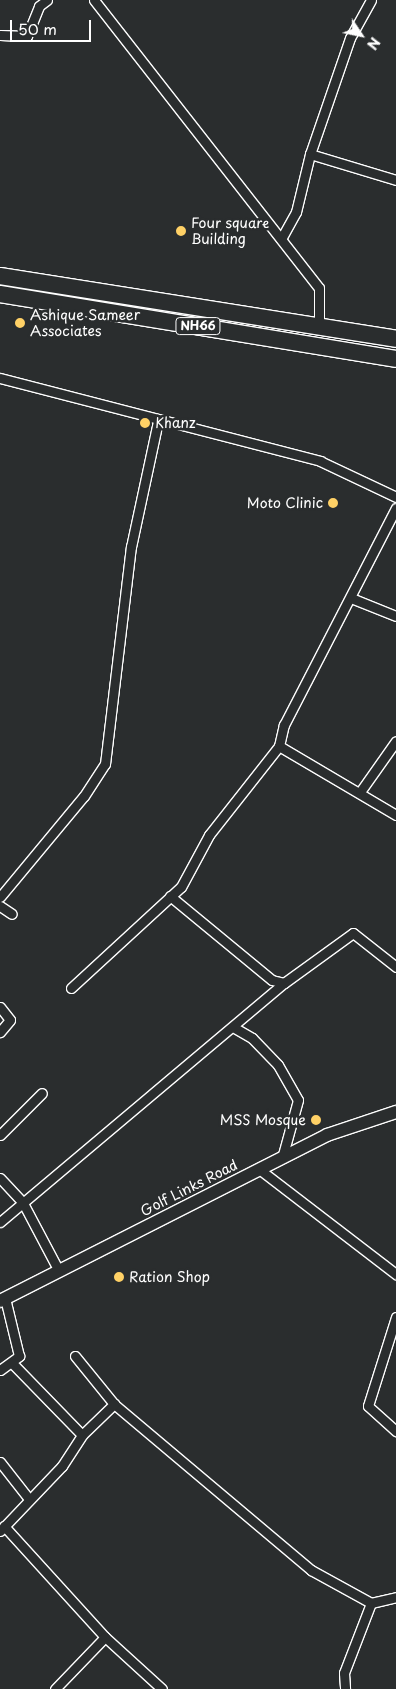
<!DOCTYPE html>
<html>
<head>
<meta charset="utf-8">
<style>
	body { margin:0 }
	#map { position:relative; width:396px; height:1689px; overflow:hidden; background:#2a2d2e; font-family:"Playpen Sans",sans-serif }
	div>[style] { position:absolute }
	.roads { filter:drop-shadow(1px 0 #fff) drop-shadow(-1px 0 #fff) drop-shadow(0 1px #fff) drop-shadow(0 -1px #fff) }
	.street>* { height:9px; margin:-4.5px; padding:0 4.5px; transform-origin:4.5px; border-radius:4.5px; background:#2a2d2e }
	.secondary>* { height:12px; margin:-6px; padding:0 6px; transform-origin:6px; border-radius:6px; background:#2a2d2e }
	.highway>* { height:16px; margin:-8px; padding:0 8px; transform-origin:8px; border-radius:8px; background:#2a2d2e }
	.dots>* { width:14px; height:14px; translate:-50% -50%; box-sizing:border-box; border:2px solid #2a2d2e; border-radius:50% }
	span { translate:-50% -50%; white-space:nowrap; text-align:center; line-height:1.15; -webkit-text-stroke:5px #2a2d2e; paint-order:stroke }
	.shield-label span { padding:1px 4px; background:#2a2d2e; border:1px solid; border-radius:4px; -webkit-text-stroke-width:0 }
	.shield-label { font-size:12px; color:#fff; font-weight:700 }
	.poi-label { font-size:14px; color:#fff }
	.left { translate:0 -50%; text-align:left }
	.right { translate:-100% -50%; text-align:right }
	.street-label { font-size:14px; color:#fff }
	.north { position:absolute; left:336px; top:10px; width:50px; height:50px; -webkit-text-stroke:4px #2a2d2e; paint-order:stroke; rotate:124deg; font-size:14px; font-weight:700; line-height:20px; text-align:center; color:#fff }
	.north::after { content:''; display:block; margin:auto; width:18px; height:22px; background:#fff; clip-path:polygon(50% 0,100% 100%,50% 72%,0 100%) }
	.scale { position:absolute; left:10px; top:20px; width:81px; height:22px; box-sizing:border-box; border:2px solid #fff; border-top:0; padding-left:6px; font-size:15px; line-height:18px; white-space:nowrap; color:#fff; -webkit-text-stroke:4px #2a2d2e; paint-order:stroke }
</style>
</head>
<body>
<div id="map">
	<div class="roads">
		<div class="street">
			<div style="left:94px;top:0;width:365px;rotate:52deg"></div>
			<div style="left:319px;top:288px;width:39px;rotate:90deg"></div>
			<div style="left:371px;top:0;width:43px;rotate:118.9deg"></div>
			<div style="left:350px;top:38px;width:123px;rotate:109deg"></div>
			<div style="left:310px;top:154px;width:90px;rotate:16.8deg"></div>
			<div style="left:0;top:35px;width:27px;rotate:2deg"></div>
			<div style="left:27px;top:36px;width:32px;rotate:-68deg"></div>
			<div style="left:39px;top:6px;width:10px;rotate:-37deg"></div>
			<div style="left:281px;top:239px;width:31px;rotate:-61deg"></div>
			<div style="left:296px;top:212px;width:60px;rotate:-76.4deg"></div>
			<div style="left:0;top:378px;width:331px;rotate:14.5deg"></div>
			<div style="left:320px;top:461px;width:84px;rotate:25.3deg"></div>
			<div style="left:351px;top:598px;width:48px;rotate:21.8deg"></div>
			<div style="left:279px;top:746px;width:136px;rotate:30.5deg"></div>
			<div style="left:360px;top:792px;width:62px;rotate:-54.8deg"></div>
			<div style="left:170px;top:896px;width:132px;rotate:39.5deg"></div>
			<div style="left:272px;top:980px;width:12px;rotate:14deg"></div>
			<div style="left:284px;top:983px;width:85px;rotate:-35.9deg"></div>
			<div style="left:353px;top:933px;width:55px;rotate:38.3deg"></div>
			<div style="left:0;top:897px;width:131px;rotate:-50.3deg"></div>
			<div style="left:84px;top:796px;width:38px;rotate:-57deg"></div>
			<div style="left:105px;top:764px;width:219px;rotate:-83.2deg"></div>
			<div style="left:131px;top:547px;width:129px;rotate:-77.9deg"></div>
			<div style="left:0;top:906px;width:14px;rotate:34deg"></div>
			<div style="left:71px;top:988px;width:149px;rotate:-42.6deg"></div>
			<div style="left:181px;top:887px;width:59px;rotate:-61.7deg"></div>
			<div style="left:209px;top:835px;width:113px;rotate:-51.8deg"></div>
			<div style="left:279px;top:746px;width:22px;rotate:-77deg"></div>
			<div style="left:284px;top:725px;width:244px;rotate:-62.7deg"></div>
			<div style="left:0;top:1007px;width:16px;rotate:52deg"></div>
			<div style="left:10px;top:1020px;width:16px;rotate:130deg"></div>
			<div style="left:233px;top:1027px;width:22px;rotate:30deg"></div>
			<div style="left:252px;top:1038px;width:37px;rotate:46deg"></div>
			<div style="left:278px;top:1065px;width:40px;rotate:60.3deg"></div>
			<div style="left:298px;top:1100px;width:60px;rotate:105.4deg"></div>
			<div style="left:0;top:1135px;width:59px;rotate:-45deg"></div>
			<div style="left:259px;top:1169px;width:173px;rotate:37.5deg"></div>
			<div style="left:0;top:1178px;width:34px;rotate:47deg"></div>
			<div style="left:23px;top:1203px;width:77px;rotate:62.1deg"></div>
			<div style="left:0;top:1222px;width:371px;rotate:-40.1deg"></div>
			<div style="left:396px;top:1317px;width:93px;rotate:107.5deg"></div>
			<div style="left:368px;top:1406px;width:38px;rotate:42deg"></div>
			<div style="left:75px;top:1356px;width:62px;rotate:50.9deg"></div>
			<div style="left:114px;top:1404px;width:258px;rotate:40.1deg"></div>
			<div style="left:311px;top:1570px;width:68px;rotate:28.8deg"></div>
			<div style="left:371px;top:1603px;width:75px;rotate:111.1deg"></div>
			<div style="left:344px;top:1673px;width:16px;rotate:86deg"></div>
			<div style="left:12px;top:1363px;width:100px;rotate:45.8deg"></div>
			<div style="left:0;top:1370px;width:24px;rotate:-36deg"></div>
			<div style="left:19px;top:1356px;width:60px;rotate:-103.6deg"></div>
			<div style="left:0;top:1462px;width:47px;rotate:51.9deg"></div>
			<div style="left:4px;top:1526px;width:150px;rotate:47.7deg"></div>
			<div style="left:105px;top:1637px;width:77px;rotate:42.4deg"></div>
			<div style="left:0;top:1531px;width:90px;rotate:-46.4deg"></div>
			<div style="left:62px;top:1466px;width:37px;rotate:-57deg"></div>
			<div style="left:82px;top:1435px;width:45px;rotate:-44.1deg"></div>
			<div style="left:371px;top:1603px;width:26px;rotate:-13deg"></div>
			<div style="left:55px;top:1689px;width:72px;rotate:-46.1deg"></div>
		</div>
		<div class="secondary">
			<div style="left:0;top:1301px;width:367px;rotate:-26.9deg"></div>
			<div style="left:327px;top:1135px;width:73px;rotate:-18.4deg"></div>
		</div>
		<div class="highway">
			<div style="left:0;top:276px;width:401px;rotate:9deg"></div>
			<div style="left:0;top:294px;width:401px;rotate:9.3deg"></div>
		</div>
	</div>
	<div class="dots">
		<div style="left:181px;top:231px;background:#ffd166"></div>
		<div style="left:20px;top:323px;background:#ffd166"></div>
		<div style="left:145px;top:423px;background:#ffd166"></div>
		<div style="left:333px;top:503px;background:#ffd166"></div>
		<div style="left:316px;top:1120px;background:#ffd166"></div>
		<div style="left:119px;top:1277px;background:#ffd166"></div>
	</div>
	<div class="shield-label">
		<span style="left:198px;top:326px">NH66</span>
	</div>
	<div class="poi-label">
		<span class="left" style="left:191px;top:231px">Four square<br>Building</span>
		<span class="left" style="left:30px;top:323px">Ashique Sameer<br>Associates</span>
		<span class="left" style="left:155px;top:423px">Khanz</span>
		<span class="right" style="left:323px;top:503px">Moto Clinic</span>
		<span class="right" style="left:306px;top:1120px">MSS Mosque</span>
		<span class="left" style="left:129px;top:1277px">Ration Shop</span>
	</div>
	<div class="street-label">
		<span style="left:189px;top:1188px;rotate:-27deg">Golf Links Road</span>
	</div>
	<div class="north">N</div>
	<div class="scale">50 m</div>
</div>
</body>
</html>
